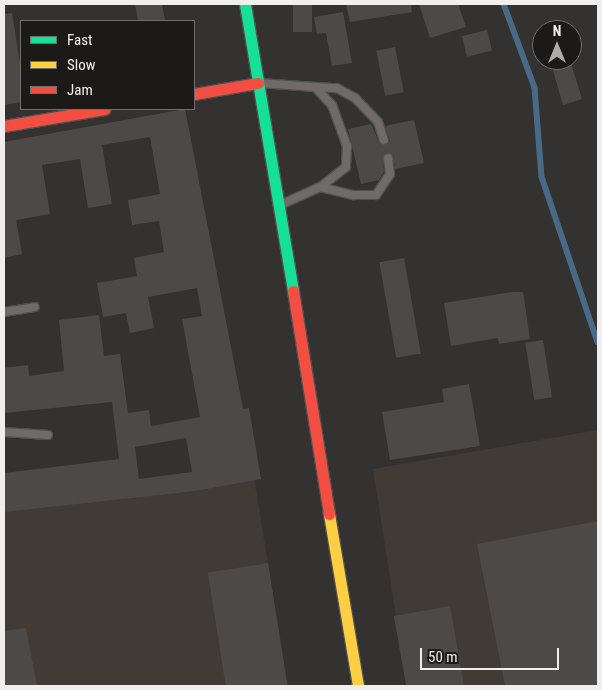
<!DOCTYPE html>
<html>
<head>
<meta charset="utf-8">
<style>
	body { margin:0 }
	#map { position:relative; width:602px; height:690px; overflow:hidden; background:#343230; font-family:"Roboto Condensed",sans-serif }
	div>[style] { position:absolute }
	.built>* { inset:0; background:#423a35 }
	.stream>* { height:5.5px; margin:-2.75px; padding:0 2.75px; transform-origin:2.75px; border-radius:2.75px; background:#486a86 }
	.building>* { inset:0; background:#4b4a48; transform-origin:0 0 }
	.roads { filter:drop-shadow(1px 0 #51504f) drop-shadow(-1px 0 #51504f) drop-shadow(0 1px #51504f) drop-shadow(0 -1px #51504f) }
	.lane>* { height:8px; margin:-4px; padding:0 4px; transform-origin:4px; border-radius:4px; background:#706a69 }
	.fast>* { height:11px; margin:-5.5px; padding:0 5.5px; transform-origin:5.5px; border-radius:5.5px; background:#16e098 }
	.slow>* { height:11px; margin:-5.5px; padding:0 5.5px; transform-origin:5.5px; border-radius:5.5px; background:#ffcf43 }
	.jam>* { height:11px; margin:-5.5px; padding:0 5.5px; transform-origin:5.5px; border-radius:5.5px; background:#f24e42 }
	span { translate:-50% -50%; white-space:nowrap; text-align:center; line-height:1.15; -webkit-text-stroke:4.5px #1b1a19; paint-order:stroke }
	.frame { position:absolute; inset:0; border:5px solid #f1efed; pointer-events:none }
	.legend { position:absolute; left:20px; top:20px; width:175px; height:90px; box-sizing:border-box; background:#1b1a19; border:1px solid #716f6e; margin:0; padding:6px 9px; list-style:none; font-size:15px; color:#f1efed }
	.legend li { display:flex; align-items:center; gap:10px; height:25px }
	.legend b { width:25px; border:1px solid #716f6e }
	.north { position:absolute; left:532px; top:20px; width:50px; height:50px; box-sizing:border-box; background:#1b1a19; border:1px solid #716f6e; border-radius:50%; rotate:0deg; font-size:14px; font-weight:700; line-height:20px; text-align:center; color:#f1efed }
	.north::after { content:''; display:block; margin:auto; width:18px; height:22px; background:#afadab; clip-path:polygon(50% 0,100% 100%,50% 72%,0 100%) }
	.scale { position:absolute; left:420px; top:648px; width:139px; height:22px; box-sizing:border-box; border:2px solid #f1efed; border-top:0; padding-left:6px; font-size:15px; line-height:18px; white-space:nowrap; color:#f1efed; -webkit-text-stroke:4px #1b1a19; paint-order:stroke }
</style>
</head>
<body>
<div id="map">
	<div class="built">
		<div style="clip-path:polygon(598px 430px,598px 686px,407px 686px,373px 469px)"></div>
		<div style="clip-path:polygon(254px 478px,288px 686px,4px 686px,4px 506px)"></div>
	</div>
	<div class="stream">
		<div style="left:504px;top:4px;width:90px;rotate:69.7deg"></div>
		<div style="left:535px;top:88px;width:89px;rotate:85.5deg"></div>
		<div style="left:542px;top:177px;width:174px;rotate:71.3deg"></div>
	</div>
	<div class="building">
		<div style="clip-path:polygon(135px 4px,162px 4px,165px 21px,138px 21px)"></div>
		<div style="left:293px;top:4px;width:19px;height:28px"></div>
		<div style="clip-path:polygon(346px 4px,411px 4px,412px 12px,350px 22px)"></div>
		<div style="clip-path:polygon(419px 4px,458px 4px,466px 27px,430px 38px)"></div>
		<div style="clip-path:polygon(343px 12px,352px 63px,332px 66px,326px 33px,317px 34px,314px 17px)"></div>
		<div style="clip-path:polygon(12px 13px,21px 70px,21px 102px,4px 105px,4px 14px)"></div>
		<div style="left:487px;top:30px;width:21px;height:26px;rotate:76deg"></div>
		<div style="left:395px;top:47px;width:46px;height:19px;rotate:79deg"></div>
		<div style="clip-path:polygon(550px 60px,570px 60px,582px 99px,563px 105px)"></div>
		<div style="clip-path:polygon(evenodd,185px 109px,243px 409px,249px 408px,261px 479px,195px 491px,4px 512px,4px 473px,119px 459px,112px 402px,4px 413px,4px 368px,28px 365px,29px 376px,64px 371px,59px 320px,99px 315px,104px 356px,120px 354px,128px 413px,149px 410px,151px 426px,200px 417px,182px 319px,202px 316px,197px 288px,148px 297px,154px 328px,130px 333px,126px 313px,103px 317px,97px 283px,137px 276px,134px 258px,164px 252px,159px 221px,132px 225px,128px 200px,160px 194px,150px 137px,102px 145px,112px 204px,88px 208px,80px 159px,42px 165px,50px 214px,16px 220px,22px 254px,4px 258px,4px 142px,185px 109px,186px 438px,192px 472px,139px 479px,135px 447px,186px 438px)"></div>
		<div style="clip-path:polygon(414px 120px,424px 163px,395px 169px,393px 155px,387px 153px,383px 156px,384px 172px,379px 180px,361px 184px,348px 129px,371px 124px,379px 142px,385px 145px,390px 141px,385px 126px)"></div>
		<div style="left:404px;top:258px;width:97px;height:25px;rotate:80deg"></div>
		<div style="clip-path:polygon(512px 292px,523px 292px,530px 339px,499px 344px,498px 338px,451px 346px,444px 303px)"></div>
		<div style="left:543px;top:340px;width:58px;height:18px;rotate:81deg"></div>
		<div style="clip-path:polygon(469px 384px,480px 446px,390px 460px,382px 412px,444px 402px,442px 389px)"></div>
		<div style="clip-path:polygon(598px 521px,598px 686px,505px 686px,477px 544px)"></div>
		<div style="left:268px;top:563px;width:125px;height:61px;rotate:81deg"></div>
		<div style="left:450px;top:606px;width:81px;height:57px;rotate:80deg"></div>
		<div style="clip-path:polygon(26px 628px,37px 686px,4px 686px,4px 631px)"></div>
	</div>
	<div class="roads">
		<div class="lane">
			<div style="left:260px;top:83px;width:55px;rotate:4.2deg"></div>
			<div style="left:315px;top:87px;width:25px;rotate:47deg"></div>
			<div style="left:332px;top:105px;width:44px;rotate:69.9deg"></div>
			<div style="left:347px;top:146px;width:21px;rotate:93deg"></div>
			<div style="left:346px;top:167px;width:33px;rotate:142deg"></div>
			<div style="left:320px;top:187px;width:44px;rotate:155.8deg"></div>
			<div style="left:315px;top:87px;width:22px;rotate:3deg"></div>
			<div style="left:337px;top:88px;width:21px;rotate:29deg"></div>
			<div style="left:355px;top:98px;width:33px;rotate:46deg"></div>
			<div style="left:378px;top:122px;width:19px;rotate:72deg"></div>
			<div style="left:320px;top:187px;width:34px;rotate:14deg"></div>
			<div style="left:353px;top:195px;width:23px"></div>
			<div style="left:376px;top:195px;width:25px;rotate:-56deg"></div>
			<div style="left:390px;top:174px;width:16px;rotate:-97deg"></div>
			<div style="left:4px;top:312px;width:31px;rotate:-9deg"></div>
			<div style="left:4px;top:432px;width:44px;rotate:3.9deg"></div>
		</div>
		<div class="fast">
			<div style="left:245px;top:4px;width:291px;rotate:80.5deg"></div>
		</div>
		<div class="slow">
			<div style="left:329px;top:514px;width:174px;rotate:80.4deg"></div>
		</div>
		<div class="jam">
			<div style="left:194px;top:94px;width:65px;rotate:-9.8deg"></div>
			<div style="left:4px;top:126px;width:102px;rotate:-9.6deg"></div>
			<div style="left:293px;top:291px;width:226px;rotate:80.8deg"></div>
		</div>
	</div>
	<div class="frame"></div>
	<ul class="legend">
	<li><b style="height:6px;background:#16e098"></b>Fast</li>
	<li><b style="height:6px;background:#ffcf43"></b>Slow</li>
	<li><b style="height:6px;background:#f24e42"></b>Jam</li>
	</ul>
	<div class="north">N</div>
	<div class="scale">50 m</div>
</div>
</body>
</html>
